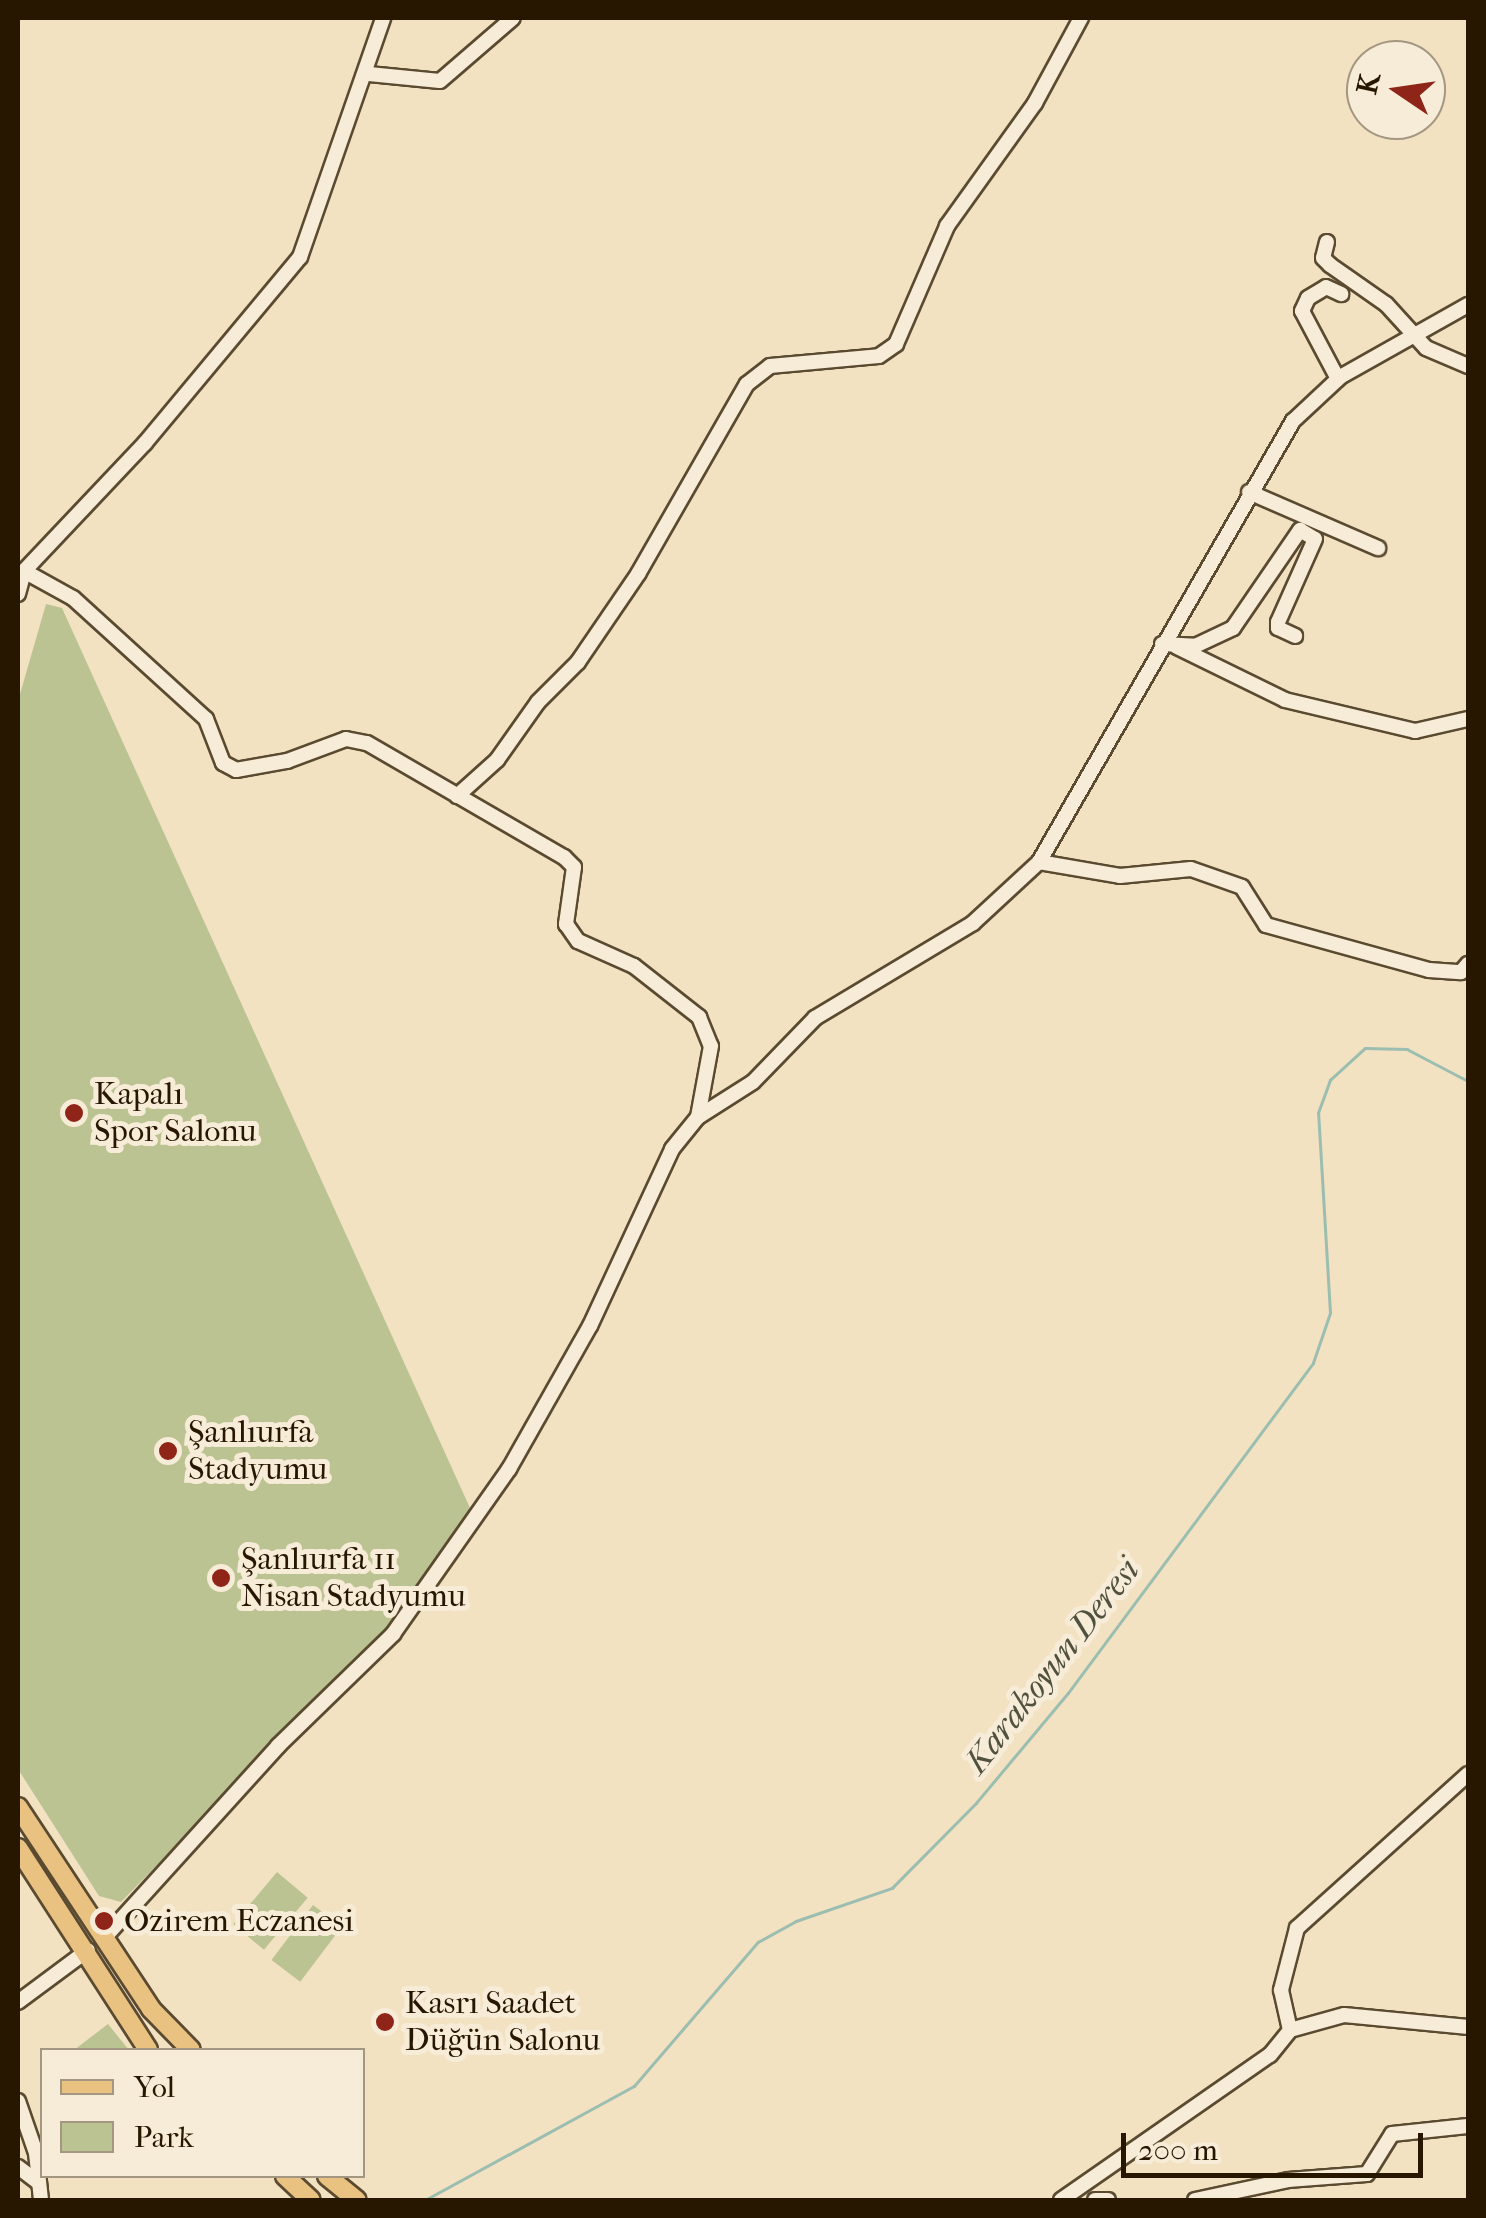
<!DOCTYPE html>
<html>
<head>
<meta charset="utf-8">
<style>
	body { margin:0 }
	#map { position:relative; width:1486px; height:2218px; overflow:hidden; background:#f2e2c2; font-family:"IM FELL French Canon",serif }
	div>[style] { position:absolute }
	.green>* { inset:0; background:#bcc392; transform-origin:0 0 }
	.stream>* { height:2.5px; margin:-1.25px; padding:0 1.25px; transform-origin:1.25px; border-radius:1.25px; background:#9bbeb0 }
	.roads { filter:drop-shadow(2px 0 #5a4a30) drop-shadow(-2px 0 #5a4a30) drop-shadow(0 2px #5a4a30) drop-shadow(0 -2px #5a4a30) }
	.minor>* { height:14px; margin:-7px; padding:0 7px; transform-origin:7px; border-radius:7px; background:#f7ecd7 }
	.major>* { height:18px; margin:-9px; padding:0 9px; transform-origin:9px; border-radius:9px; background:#e9c181 }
	.dots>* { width:28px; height:28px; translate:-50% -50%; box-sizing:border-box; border:5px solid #f7ecd7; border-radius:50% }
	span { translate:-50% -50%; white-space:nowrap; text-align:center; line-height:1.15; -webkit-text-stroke:10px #f7ecd7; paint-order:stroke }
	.poi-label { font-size:32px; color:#281700 }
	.left { translate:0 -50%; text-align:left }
	.water-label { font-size:35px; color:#50513e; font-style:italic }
	.frame { position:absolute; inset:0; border:20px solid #281700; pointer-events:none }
	.legend { position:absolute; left:40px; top:2048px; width:325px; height:130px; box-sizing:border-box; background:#f7ecd7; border:2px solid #a49781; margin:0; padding:12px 18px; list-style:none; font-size:30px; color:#281700 }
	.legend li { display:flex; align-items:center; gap:20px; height:50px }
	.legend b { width:50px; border:2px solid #a49781 }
	.north { position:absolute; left:1346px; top:40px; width:100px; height:100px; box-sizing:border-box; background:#f7ecd7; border:2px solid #a49781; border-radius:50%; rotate:283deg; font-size:28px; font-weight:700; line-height:40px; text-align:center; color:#281700 }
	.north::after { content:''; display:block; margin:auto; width:35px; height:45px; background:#8f2418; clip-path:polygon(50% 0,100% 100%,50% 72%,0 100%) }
	.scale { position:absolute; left:1121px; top:2133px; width:302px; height:45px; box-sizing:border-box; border:5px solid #281700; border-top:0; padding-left:12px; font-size:30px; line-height:35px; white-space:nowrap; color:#281700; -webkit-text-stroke:8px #f7ecd7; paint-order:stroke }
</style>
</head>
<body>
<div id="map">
	<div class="green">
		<div style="clip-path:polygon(46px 604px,62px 608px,470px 1508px,403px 1614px,121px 1902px,99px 1896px,18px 1769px,18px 701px)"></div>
		<div style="left:277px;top:1872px;width:40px;height:68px;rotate:40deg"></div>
		<div style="left:313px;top:1905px;width:36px;height:69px;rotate:37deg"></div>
		<div style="clip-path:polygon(108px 2024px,129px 2050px,74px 2050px)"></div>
	</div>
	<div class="stream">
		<div style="left:425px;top:2200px;width:238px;rotate:-28.6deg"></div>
		<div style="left:634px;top:2086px;width:190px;rotate:-49.3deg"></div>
		<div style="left:758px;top:1942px;width:43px;rotate:-28.9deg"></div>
		<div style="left:796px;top:1921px;width:102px;rotate:-19deg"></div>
		<div style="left:892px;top:1888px;width:120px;rotate:-45.3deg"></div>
		<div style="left:976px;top:1803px;width:143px;rotate:-50.1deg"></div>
		<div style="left:1068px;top:1693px;width:411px;rotate:-53.4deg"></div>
		<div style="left:1313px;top:1363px;width:53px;rotate:-71.2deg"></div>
		<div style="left:1330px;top:1313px;width:200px;rotate:-93.4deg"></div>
		<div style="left:1318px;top:1113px;width:35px;rotate:-70deg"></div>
		<div style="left:1330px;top:1080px;width:47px;rotate:-42.4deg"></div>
		<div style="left:1365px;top:1048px;width:42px;rotate:1.4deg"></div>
		<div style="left:1407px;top:1049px;width:69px;rotate:27.7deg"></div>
	</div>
	<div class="roads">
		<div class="minor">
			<div style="left:369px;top:74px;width:71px;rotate:5.6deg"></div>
			<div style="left:440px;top:81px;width:96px;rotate:-40.8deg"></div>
			<div style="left:1327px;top:242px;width:16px;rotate:104deg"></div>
			<div style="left:1323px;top:258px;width:10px;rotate:45deg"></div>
			<div style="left:1330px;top:265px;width:68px;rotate:34.9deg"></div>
			<div style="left:1386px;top:304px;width:59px;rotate:47.7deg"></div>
			<div style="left:1426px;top:348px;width:46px;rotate:23.2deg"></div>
			<div style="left:1338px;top:379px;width:77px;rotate:-117.9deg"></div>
			<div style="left:1302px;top:311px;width:14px;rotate:-65deg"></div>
			<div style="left:1308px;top:298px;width:21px;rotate:-31deg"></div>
			<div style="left:1326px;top:287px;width:17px;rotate:25deg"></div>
			<div style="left:1249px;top:492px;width:141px;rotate:23.5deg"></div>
			<div style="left:24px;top:571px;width:56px;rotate:28.9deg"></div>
			<div style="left:73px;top:598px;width:180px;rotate:42.3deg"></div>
			<div style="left:206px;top:719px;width:47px;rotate:68.9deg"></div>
			<div style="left:223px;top:763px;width:15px;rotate:28deg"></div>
			<div style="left:236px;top:770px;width:52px;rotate:-10deg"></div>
			<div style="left:287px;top:761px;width:63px;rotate:-20.4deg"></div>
			<div style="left:346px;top:739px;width:21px;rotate:11deg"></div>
			<div style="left:367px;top:743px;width:228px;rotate:30.1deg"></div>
			<div style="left:564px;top:857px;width:14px;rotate:45deg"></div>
			<div style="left:574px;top:867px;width:58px;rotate:98deg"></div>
			<div style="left:566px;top:924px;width:21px;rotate:55deg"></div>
			<div style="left:578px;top:941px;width:61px;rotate:24.1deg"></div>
			<div style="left:634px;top:966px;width:83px;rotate:38.1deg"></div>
			<div style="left:699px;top:1017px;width:31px;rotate:68deg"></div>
			<div style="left:711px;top:1046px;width:72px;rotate:100.4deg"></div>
			<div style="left:18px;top:594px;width:24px;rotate:-75deg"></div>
			<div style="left:24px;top:571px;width:176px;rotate:-46.6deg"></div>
			<div style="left:145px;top:443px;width:242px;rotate:-50.2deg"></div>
			<div style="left:300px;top:257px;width:253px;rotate:-70.8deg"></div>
			<div style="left:1162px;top:644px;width:33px;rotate:3deg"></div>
			<div style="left:1195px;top:646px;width:42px;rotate:-25.3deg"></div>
			<div style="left:1233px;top:628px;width:119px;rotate:-55.6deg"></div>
			<div style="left:1300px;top:530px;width:17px;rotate:31deg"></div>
			<div style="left:1315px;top:539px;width:91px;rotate:114deg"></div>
			<div style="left:1278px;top:622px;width:6px;rotate:90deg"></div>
			<div style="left:1278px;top:628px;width:19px;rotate:25deg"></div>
			<div style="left:1177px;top:647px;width:120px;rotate:26.1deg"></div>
			<div style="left:1285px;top:700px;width:134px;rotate:13.4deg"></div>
			<div style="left:1415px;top:731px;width:54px;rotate:-12.8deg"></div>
			<div style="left:457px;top:796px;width:54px;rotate:-42deg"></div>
			<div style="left:497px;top:760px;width:71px;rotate:-54.7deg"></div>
			<div style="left:538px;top:702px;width:57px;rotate:-45deg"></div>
			<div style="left:578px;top:662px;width:107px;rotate:-55.7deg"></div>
			<div style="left:638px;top:574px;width:219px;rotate:-60.2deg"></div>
			<div style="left:747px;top:384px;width:29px;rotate:-38deg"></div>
			<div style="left:770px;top:366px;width:109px;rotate:-5.2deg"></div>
			<div style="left:879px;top:356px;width:21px;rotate:-35deg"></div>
			<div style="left:896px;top:344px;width:129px;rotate:-66.6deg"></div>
			<div style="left:947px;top:226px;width:151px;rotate:-54.4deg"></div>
			<div style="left:1035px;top:103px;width:97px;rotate:-61.6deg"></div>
			<div style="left:1039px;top:862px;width:82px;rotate:9.8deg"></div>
			<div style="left:1120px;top:876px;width:71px;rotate:-5.6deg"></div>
			<div style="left:1191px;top:869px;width:54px;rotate:19.4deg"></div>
			<div style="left:1242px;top:887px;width:45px;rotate:57.7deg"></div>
			<div style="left:1266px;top:925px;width:169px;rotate:15.4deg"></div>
			<div style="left:1429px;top:970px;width:32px;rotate:4deg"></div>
			<div style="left:1461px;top:972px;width:11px;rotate:-49deg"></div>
			<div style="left:105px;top:1937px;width:258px;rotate:-47.8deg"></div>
			<div style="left:278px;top:1746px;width:161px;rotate:-44.2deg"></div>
			<div style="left:393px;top:1634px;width:202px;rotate:-54.9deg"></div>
			<div style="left:509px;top:1469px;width:164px;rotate:-60.5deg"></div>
			<div style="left:590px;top:1326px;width:195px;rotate:-65.1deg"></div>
			<div style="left:672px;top:1149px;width:41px;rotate:-50.9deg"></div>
			<div style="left:698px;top:1117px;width:65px;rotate:-32.5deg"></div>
			<div style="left:753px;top:1082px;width:89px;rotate:-45.9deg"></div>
			<div style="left:815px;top:1018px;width:184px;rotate:-31deg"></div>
			<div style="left:973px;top:923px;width:90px;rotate:-42.7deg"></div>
			<div style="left:1039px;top:862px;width:509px;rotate:-60.06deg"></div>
			<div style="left:1293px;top:421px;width:64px;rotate:-43.1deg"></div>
			<div style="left:1340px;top:377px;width:147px;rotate:-29.4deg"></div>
			<div style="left:18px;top:2002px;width:87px;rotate:-36.6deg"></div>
			<div style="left:1290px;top:2030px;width:56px;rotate:-15.5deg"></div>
			<div style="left:1344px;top:2015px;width:125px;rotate:5.5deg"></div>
			<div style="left:18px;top:2101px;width:55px;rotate:70.9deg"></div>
			<div style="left:36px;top:2153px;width:47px;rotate:83.9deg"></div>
			<div style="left:18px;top:2167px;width:25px;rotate:37deg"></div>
			<div style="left:1061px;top:2200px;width:254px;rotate:-34.8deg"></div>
			<div style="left:1270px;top:2055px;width:32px;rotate:-51deg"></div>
			<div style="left:1290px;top:2030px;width:41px;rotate:-102.7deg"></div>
			<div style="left:1281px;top:1990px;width:64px;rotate:-75.5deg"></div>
			<div style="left:1297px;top:1928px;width:230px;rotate:-42deg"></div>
			<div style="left:1095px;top:2200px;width:13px"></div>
			<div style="left:1195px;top:2200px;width:95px;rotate:-12.1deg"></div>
			<div style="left:1288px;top:2180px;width:79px;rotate:-4.3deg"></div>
			<div style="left:1367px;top:2174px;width:47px;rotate:-58deg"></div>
			<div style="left:1392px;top:2134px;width:76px;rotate:-6deg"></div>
		</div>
		<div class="major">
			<div style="left:18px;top:1807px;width:242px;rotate:56.6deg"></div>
			<div style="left:151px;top:2009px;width:57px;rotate:45.7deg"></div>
			<div style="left:18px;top:1848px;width:240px;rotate:57.2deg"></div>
			<div style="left:285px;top:2176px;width:35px;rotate:43deg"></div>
			<div style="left:327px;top:2176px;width:38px;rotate:39deg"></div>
		</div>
	</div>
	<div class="dots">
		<div style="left:74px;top:1113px;background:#8f2418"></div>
		<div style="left:168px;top:1451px;background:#8f2418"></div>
		<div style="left:221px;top:1578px;background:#8f2418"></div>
		<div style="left:104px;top:1921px;background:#8f2418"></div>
		<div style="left:385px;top:2022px;background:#8f2418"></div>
	</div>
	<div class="poi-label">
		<span class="left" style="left:94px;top:1113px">Kapalı<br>Spor Salonu</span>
		<span class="left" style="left:188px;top:1451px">Şanlıurfa<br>Stadyumu</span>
		<span class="left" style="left:241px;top:1578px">Şanlıurfa 11<br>Nisan Stadyumu</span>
		<span class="left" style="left:124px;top:1921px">Ozirem Eczanesi</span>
		<span class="left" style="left:405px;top:2022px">Kasrı Saadet<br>Düğün Salonu</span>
	</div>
	<div class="water-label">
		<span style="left:1052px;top:1666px;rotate:-52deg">Karakoyun Deresi</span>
	</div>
	<div class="frame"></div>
	<ul class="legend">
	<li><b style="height:12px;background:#e9c181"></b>Yol</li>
	<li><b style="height:28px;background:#bcc392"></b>Park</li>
	</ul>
	<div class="north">K</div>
	<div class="scale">200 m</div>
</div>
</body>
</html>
